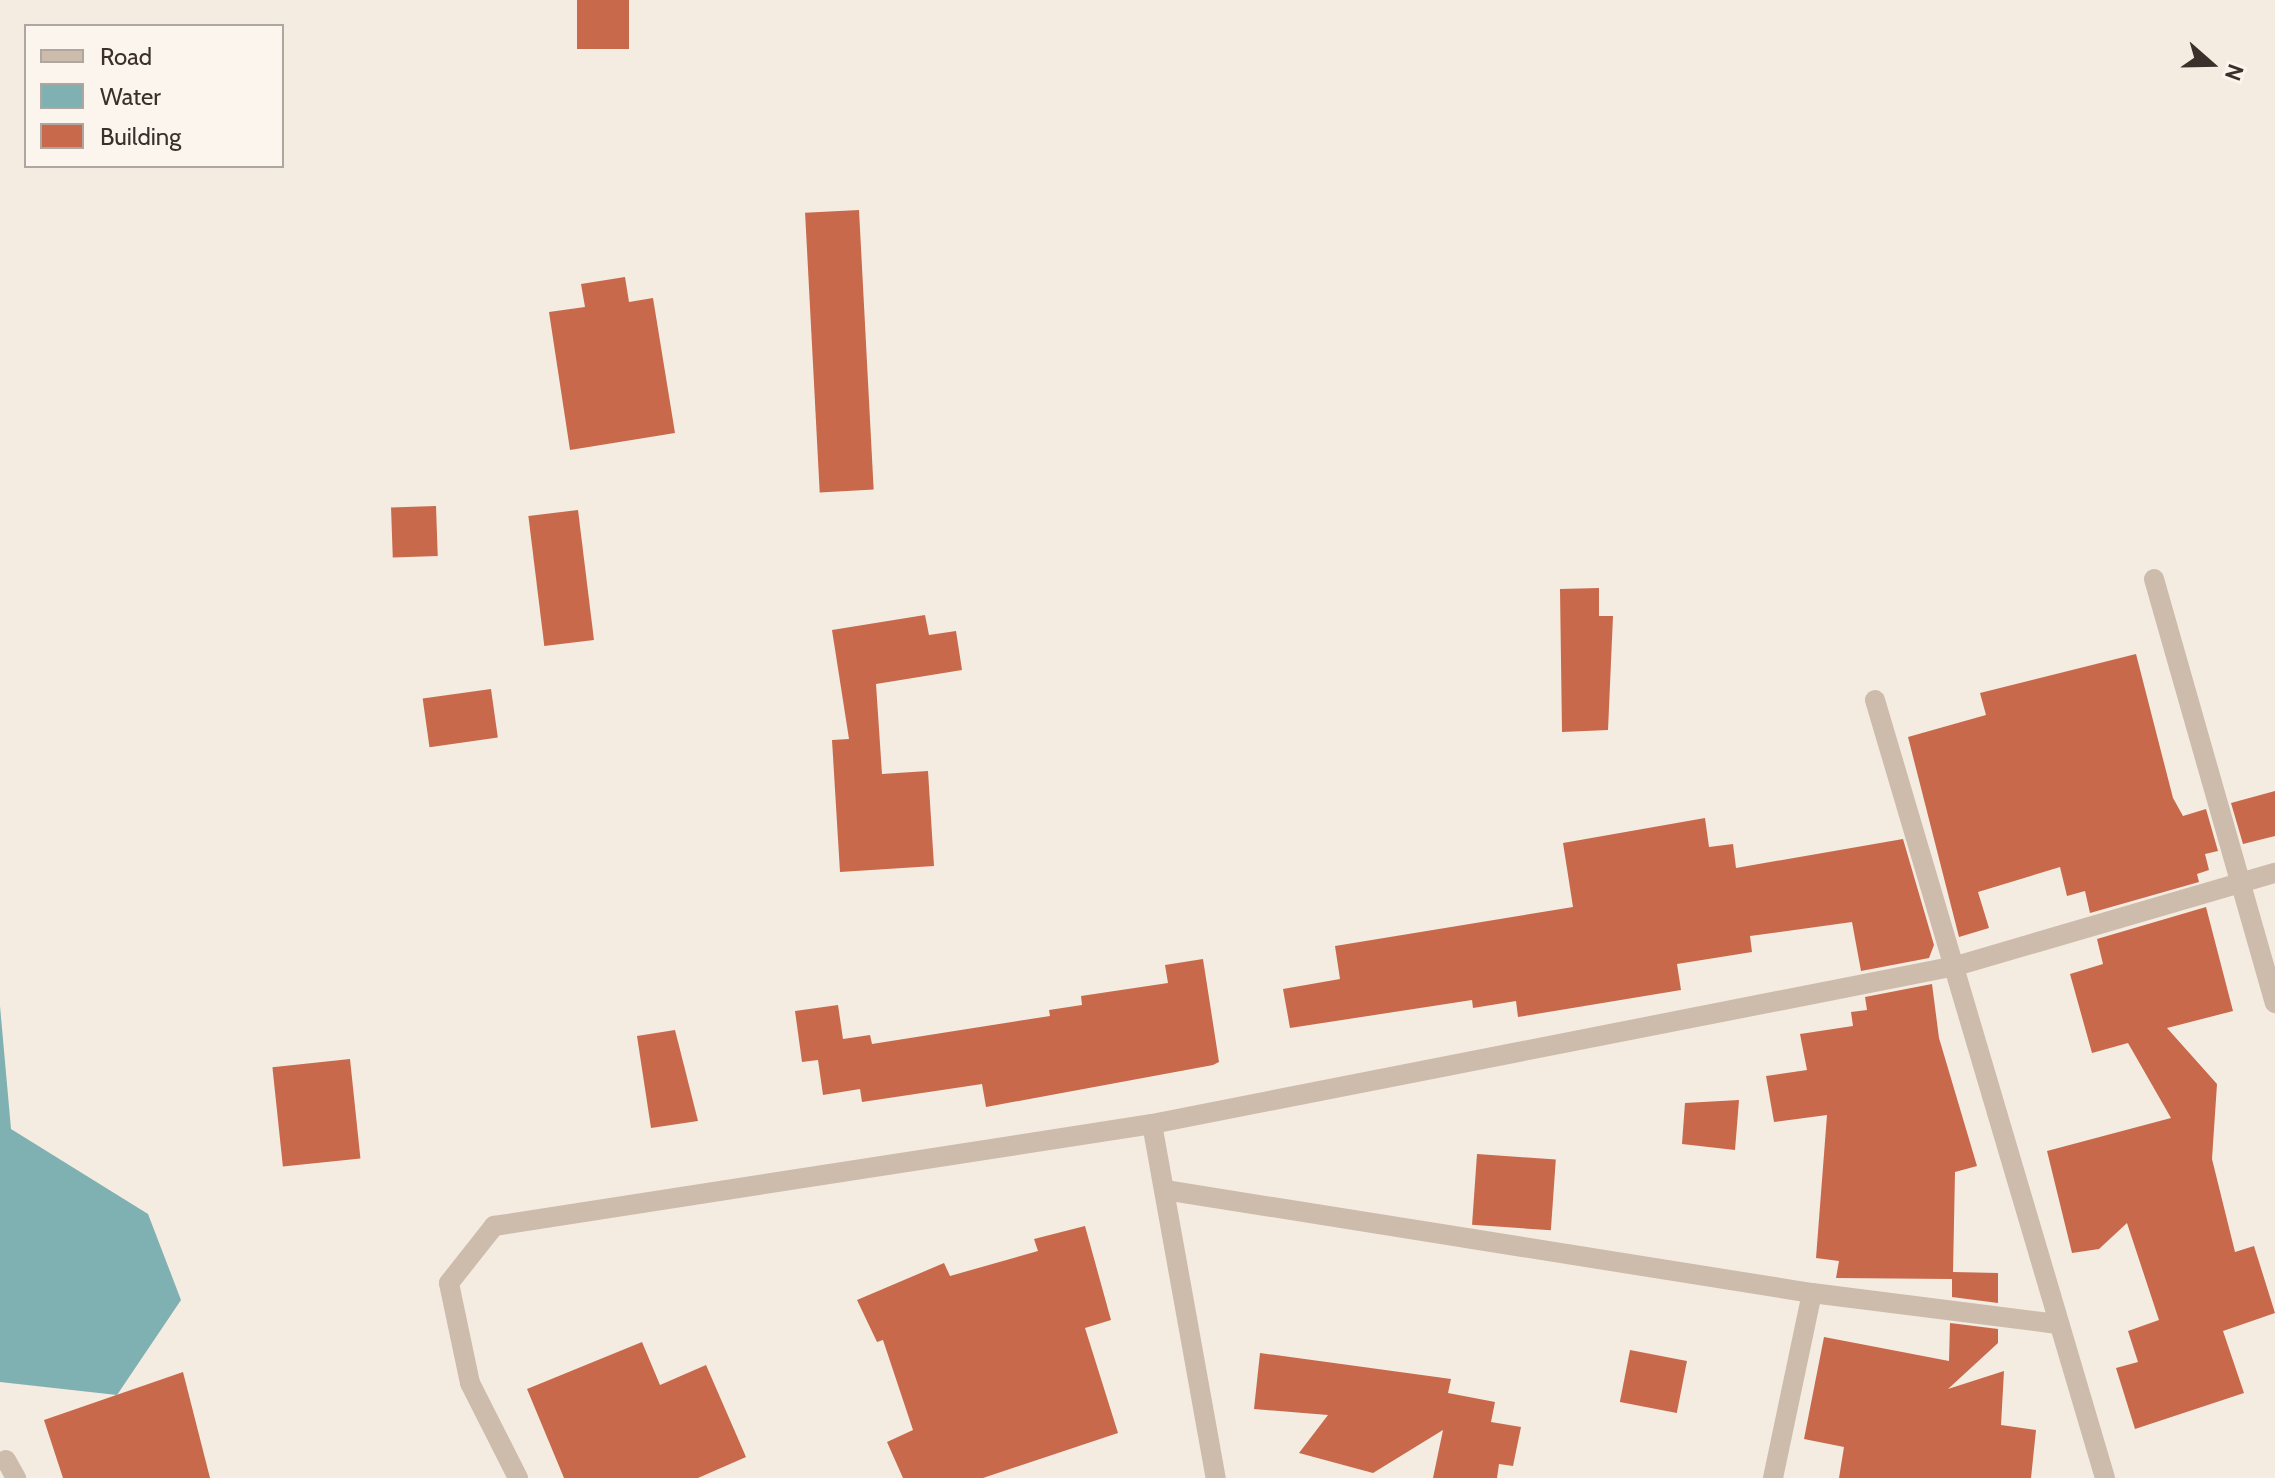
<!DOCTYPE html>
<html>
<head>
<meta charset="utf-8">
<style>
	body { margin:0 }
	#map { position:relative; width:2275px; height:1478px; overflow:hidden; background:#f4ebe1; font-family:Cabin,sans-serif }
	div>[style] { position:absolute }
	.water>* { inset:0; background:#7fb0b2 }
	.building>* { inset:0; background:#c8694b; transform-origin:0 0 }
	.street>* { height:20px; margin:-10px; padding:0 10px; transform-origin:10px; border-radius:10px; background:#cdbbac }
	span { translate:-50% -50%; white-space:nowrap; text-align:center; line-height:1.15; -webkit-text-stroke:7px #fbf5ee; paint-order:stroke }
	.legend { position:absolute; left:24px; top:24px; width:260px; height:144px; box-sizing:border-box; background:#fbf5ee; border:2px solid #aea6a0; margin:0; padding:10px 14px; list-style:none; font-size:24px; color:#3b302b }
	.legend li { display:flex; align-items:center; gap:16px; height:40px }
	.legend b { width:40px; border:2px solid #aea6a0 }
	.north { position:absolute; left:2171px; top:24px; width:80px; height:80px; -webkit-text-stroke:6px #fbf5ee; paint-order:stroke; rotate:110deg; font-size:22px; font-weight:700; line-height:32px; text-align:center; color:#3b302b }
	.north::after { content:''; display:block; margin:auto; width:28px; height:36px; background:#3b302b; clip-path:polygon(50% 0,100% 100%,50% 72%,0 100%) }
</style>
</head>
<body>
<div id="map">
	<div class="water">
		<div style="clip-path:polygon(0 1006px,11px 1129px,148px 1214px,181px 1300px,117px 1395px,0 1382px)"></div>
	</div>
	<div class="building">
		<div style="left:577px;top:0;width:52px;height:49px"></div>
		<div style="left:859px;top:210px;width:280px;height:54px;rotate:87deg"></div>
		<div style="clip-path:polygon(625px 277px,629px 302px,653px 298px,675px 433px,570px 450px,549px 312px,585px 307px,581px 284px)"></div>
		<div style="left:436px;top:506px;width:50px;height:45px;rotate:88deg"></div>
		<div style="left:578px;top:510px;width:131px;height:50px;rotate:83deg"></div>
		<div style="clip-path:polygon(1599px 588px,1599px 616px,1613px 616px,1608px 730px,1562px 732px,1560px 589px)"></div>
		<div style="clip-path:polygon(925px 615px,929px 635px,956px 631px,962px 670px,876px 684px,882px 774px,928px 771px,934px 866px,840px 872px,832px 740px,849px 739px,832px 630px)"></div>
		<div style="clip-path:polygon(2136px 654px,2173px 798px,2183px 816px,2206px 809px,2218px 851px,2205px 854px,2209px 870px,2197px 874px,2199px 882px,2090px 913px,2085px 891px,2067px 896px,2060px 867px,1978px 892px,1989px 928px,1959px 937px,1908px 737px,1986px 715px,1980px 693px)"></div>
		<div style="left:491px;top:689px;width:49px;height:69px;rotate:82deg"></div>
		<div style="clip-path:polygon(2275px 791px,2275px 836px,2243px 844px,2231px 803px)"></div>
		<div style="clip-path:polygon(1705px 818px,1709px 847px,1733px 844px,1736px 868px,1903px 839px,1934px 945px,1929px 958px,1861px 971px,1852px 922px,1750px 936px,1752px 952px,1677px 964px,1681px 990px,1518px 1017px,1516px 1001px,1473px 1008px,1472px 1000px,1290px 1028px,1283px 989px,1340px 979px,1335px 946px,1573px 907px,1563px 843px)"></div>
		<div style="clip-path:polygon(2206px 907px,2233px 1011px,2167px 1028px,2217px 1084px,2212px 1159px,2235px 1252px,2254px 1246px,2275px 1313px,2223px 1331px,2244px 1393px,2135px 1429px,2116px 1368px,2138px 1362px,2128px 1331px,2159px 1320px,2127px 1223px,2099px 1249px,2072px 1253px,2047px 1151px,2171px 1118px,2128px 1043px,2092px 1053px,2070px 974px,2103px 964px,2097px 939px)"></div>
		<div style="clip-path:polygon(1203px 959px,1219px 1062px,1213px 1065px,986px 1107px,982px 1084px,862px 1102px,860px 1089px,823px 1095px,818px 1060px,802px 1062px,795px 1011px,838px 1005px,843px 1039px,870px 1035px,872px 1044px,1050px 1016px,1049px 1010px,1082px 1005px,1081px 996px,1168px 983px,1165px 965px)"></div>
		<div style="clip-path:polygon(1932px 984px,1939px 1038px,1977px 1166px,1955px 1172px,1953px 1272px,1998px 1273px,1998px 1303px,1952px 1297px,1952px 1279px,1836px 1278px,1839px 1261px,1816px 1258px,1827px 1115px,1774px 1122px,1766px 1076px,1807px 1070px,1800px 1034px,1853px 1026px,1851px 1012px,1867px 1010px,1865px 997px)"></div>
		<div style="clip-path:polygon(675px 1030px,698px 1121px,651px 1128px,637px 1036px)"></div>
		<div style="left:350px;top:1059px;width:100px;height:78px;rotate:84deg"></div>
		<div style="clip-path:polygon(1739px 1100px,1735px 1150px,1682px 1144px,1685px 1103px)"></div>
		<div style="left:1477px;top:1154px;width:79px;height:71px;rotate:4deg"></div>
		<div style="clip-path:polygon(1085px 1226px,1111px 1320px,1085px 1328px,1118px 1433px,983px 1478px,903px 1478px,887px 1442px,913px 1430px,883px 1340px,877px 1342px,857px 1300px,944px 1263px,950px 1276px,1038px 1251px,1034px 1239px)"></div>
		<div style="clip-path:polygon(1950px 1323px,1998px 1329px,1998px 1343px,1948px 1389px,2004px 1371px,2001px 1425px,2036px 1430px,2031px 1478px,1839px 1478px,1844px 1447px,1804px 1439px,1824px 1337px,1949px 1361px)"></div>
		<div style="clip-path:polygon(642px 1342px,660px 1385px,706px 1365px,746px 1457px,698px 1478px,564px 1478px,527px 1389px)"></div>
		<div style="left:1630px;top:1350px;width:58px;height:53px;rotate:11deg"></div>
		<div style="clip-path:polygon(1260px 1353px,1451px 1379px,1448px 1393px,1495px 1402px,1491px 1422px,1521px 1427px,1513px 1466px,1499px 1464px,1497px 1478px,1433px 1478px,1443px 1430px,1373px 1473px,1299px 1453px,1328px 1415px,1254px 1409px)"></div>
		<div style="clip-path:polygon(183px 1372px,210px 1478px,63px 1478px,44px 1420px)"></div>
	</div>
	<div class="street">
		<div style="left:2154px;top:579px;width:441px;rotate:74.1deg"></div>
		<div style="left:1875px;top:700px;width:811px;rotate:73.53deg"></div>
		<div style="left:1152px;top:1124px;width:360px;rotate:79.8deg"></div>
		<div style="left:1165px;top:1190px;width:655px;rotate:9.05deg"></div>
		<div style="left:1812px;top:1293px;width:249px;rotate:7.2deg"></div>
		<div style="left:6px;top:1460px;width:21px;rotate:61deg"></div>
		<div style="left:518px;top:1478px;width:106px;rotate:-116.8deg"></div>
		<div style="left:470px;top:1383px;width:102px;rotate:-101.9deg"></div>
		<div style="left:449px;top:1283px;width:73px;rotate:-51.7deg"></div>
		<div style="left:494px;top:1226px;width:666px;rotate:-8.81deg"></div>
		<div style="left:1152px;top:1124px;width:819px;rotate:-11.12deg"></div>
		<div style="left:1956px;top:966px;width:332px;rotate:-16.3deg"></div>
		<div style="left:1773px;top:1478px;width:189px;rotate:-78.1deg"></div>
	</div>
	<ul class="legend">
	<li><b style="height:10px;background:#cdbbac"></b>Road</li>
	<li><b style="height:22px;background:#7fb0b2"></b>Water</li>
	<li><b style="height:22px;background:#c8694b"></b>Building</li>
	</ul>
	<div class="north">N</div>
</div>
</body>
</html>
